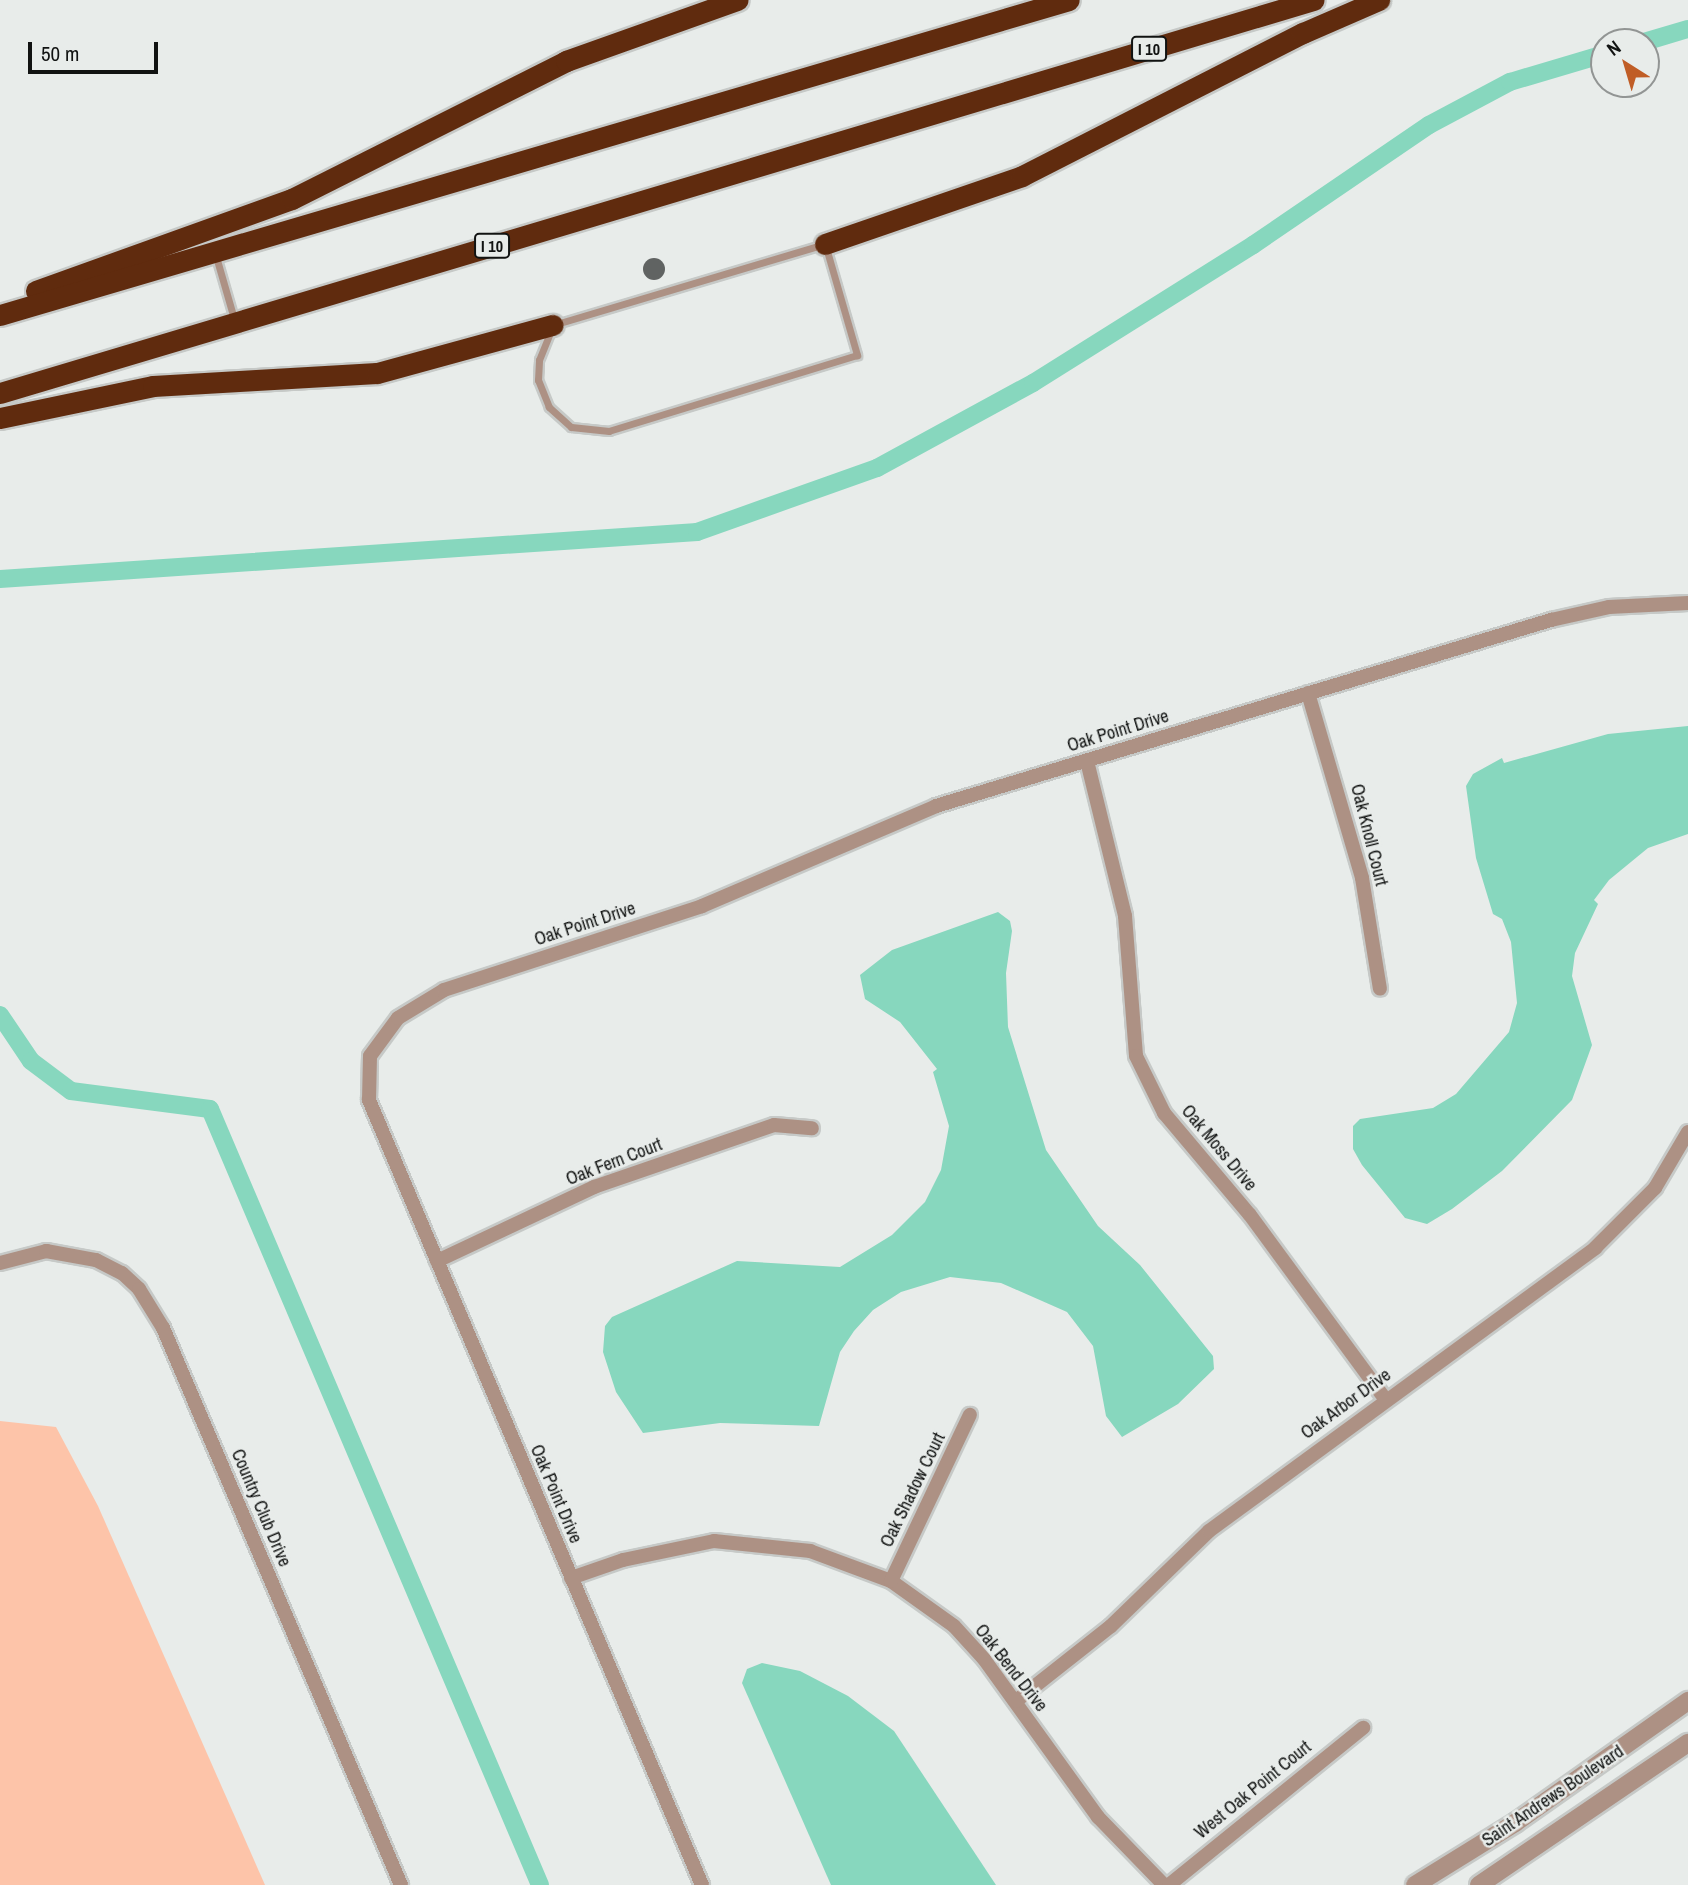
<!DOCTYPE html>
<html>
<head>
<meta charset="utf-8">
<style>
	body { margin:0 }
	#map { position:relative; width:1688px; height:1885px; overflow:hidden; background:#e8ecea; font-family:"Archivo Narrow",sans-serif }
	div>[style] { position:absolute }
	.green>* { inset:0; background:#fdc4a9 }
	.water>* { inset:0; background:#87d7be }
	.canal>* { height:18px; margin:-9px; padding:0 9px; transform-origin:9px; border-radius:9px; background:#87d7be }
	.building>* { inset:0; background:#606362 }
	.round { border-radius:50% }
	.roads { filter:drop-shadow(2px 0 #c6c9c7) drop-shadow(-2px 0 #c6c9c7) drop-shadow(0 2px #c6c9c7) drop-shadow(0 -2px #c6c9c7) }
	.service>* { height:7px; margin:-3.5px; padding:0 3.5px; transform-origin:3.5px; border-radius:3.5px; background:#ad9184 }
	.minor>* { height:14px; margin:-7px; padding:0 7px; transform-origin:7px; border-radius:7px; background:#ad9184 }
	.tertiary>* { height:18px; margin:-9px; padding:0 9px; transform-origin:9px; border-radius:9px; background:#ad9184 }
	.motorway>* { height:21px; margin:-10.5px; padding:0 10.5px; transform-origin:10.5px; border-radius:10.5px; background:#602b0e }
	span { translate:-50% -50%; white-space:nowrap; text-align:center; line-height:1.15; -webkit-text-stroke:5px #e8ecea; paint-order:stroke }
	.shield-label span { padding:2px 5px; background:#e8ecea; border:2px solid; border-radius:5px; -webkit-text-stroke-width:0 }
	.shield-label { font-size:16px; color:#111312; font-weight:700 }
	.street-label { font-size:18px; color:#111312 }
	.north { position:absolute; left:1590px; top:28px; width:70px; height:70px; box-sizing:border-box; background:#e8ecea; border:2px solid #929594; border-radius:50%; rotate:323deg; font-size:19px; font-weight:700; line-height:28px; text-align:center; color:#111312 }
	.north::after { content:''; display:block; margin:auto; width:24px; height:32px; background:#c05d26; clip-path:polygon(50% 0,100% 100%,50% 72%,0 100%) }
	.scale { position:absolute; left:28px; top:42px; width:130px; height:32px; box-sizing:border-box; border:4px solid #111312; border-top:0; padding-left:9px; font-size:21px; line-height:24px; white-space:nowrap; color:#111312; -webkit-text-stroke:5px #e8ecea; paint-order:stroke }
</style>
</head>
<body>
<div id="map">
	<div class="green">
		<div style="clip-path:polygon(0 1421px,56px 1427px,98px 1506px,265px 1885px,0 1885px)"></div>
	</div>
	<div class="water">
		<div style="clip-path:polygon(1688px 726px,1688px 834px,1648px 848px,1609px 880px,1594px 900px,1598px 904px,1575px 953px,1572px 976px,1592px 1045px,1572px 1100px,1502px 1171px,1452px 1209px,1427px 1224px,1405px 1218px,1362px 1165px,1353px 1149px,1353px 1126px,1360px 1119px,1433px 1108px,1456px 1094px,1509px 1032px,1517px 1003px,1511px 942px,1502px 919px,1493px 914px,1476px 858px,1466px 786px,1473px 774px,1502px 758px,1504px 763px,1608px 734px)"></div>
		<div style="clip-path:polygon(998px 912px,1010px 921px,1012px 931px,1006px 973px,1008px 1027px,1046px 1150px,1098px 1226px,1140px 1265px,1213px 1356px,1214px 1369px,1178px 1404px,1122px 1437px,1106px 1416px,1093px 1346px,1067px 1312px,1001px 1283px,950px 1277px,901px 1292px,873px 1310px,854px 1331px,840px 1352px,819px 1426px,720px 1423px,643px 1433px,616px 1392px,603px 1352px,605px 1326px,612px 1317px,737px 1261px,840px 1267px,892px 1235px,925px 1202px,941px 1170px,949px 1126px,933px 1072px,937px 1069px,900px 1022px,865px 999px,860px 975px,892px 950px)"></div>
		<div style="clip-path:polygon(762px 1663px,800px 1671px,848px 1696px,894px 1731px,996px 1885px,831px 1885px,742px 1683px,747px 1669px)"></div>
	</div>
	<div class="canal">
		<div style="left:1644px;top:42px;width:46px;rotate:-16.5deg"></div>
		<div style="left:0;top:579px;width:699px;rotate:-3.86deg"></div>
		<div style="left:697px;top:532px;width:191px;rotate:-19.6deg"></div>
		<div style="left:877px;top:468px;width:178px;rotate:-28.6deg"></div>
		<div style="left:1033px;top:383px;width:260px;rotate:-32.1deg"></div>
		<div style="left:1253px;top:245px;width:213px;rotate:-34.3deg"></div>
		<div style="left:1429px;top:125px;width:92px;rotate:-28deg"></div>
		<div style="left:1510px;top:82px;width:98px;rotate:-16.6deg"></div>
		<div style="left:0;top:1015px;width:55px;rotate:56deg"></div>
		<div style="left:31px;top:1061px;width:50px;rotate:36.9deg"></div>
		<div style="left:71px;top:1091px;width:140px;rotate:7.4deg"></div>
		<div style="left:210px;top:1109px;width:843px;rotate:66.96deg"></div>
	</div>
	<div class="building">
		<div class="round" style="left:643px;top:258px;width:22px;height:22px"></div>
	</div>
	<div class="roads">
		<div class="service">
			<div style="left:825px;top:244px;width:116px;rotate:73.9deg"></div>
			<div style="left:857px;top:355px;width:259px;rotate:163deg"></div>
			<div style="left:609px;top:431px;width:38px;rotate:-174deg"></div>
			<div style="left:571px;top:427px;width:30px;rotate:-138deg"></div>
			<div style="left:549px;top:407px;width:29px;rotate:-112deg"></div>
			<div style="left:538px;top:380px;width:20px;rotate:-87deg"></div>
			<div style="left:539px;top:360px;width:38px;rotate:-68deg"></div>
			<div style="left:553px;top:325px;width:284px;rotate:-16.6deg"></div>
			<div style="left:215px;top:253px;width:69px;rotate:73.9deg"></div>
		</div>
		<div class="minor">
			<div style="left:1308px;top:693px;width:193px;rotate:73.7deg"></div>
			<div style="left:1362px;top:878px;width:112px;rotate:80.8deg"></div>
			<div style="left:1087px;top:761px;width:160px;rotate:76.2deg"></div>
			<div style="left:1125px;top:916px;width:140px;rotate:85.5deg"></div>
			<div style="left:1136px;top:1056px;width:64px;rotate:63.8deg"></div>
			<div style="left:1164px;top:1113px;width:133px;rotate:49.9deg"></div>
			<div style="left:1250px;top:1215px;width:228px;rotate:53.7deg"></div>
			<div style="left:437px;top:1261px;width:174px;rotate:-25.2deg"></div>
			<div style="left:594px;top:1187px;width:190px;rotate:-19deg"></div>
			<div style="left:774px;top:1125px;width:38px;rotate:5deg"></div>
			<div style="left:0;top:1263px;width:48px;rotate:-14.6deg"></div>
			<div style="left:46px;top:1251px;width:51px;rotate:10.2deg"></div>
			<div style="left:96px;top:1260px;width:29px;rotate:27deg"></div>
			<div style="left:122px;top:1273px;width:23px;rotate:43deg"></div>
			<div style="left:139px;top:1289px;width:46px;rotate:58.4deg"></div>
			<div style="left:163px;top:1328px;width:606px;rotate:66.86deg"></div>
			<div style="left:571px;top:1578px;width:55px;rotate:-19.1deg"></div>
			<div style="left:623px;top:1560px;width:93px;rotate:-11.8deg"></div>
			<div style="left:714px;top:1541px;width:97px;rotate:5.9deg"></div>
			<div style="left:810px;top:1551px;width:86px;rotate:20.3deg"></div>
			<div style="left:891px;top:1581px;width:77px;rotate:35.5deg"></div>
			<div style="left:954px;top:1626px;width:45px;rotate:47.7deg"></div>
			<div style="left:984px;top:1659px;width:195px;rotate:54.2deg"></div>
			<div style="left:1098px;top:1817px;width:95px;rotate:45.9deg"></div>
			<div style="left:891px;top:1581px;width:184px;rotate:-64.6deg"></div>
			<div style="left:1016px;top:1701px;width:121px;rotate:-38.3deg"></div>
			<div style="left:1111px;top:1626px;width:136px;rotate:-44.1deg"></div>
			<div style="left:1209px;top:1531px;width:479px;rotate:-36.2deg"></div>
			<div style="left:1595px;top:1248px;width:85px;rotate:-45deg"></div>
			<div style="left:1655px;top:1188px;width:65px;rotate:-59.5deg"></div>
			<div style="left:702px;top:1885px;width:853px;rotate:-112.99deg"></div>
			<div style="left:369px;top:1100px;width:44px;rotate:-88.7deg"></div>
			<div style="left:370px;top:1056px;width:47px;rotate:-53.6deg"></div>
			<div style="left:398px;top:1018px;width:54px;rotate:-31.3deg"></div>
			<div style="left:444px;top:990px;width:271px;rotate:-18deg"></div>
			<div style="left:702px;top:906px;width:254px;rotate:-23.1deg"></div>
			<div style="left:936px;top:806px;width:643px;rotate:-16.83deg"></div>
			<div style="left:1551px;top:620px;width:59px;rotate:-12.6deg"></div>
			<div style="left:1609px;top:607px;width:79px;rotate:-2.9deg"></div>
			<div style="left:1169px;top:1885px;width:250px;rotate:-39deg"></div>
		</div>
		<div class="tertiary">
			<div style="left:1415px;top:1885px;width:118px;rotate:-31.8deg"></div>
			<div style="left:1515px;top:1823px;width:212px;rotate:-35.2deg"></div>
			<div style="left:1479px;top:1885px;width:253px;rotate:-34.2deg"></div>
		</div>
		<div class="motorway">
			<div style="left:825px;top:244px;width:208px;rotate:-19deg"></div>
			<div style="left:1022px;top:176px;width:315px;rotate:-27deg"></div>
			<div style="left:1303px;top:33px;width:83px;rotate:-23.5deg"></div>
			<div style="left:36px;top:291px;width:272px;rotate:-19.8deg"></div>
			<div style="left:292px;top:199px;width:307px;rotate:-26.7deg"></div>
			<div style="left:566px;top:61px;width:182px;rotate:-19.6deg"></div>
			<div style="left:0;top:315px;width:1114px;rotate:-16.42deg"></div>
			<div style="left:0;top:393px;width:1371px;rotate:-16.66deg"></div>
			<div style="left:0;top:418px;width:156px;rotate:-11.8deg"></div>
			<div style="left:153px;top:386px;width:224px;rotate:-3.3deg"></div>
			<div style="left:377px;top:373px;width:182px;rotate:-15.3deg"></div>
		</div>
	</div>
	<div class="shield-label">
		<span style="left:1149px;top:49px">I 10</span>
		<span style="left:492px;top:246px">I 10</span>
	</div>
	<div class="street-label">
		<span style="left:1118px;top:731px;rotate:-17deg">Oak Point Drive</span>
		<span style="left:1369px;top:835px;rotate:76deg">Oak Knoll Court</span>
		<span style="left:585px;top:924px;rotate:-18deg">Oak Point Drive</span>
		<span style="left:1219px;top:1148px;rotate:50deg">Oak Moss Drive</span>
		<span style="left:614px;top:1162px;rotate:-21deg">Oak Fern Court</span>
		<span style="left:1346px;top:1404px;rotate:-36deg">Oak Arbor Drive</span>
		<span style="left:913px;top:1490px;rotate:-64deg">Oak Shadow Court</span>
		<span style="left:556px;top:1494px;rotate:67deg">Oak Point Drive</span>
		<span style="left:261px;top:1508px;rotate:67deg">Country Club Drive</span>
		<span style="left:1011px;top:1668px;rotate:52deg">Oak Bend Drive</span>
		<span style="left:1253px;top:1790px;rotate:-39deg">West Oak Point Court</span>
		<span style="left:1553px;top:1796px;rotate:-34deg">Saint Andrews Boulevard</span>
	</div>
	<div class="north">N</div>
	<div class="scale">50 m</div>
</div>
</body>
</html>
